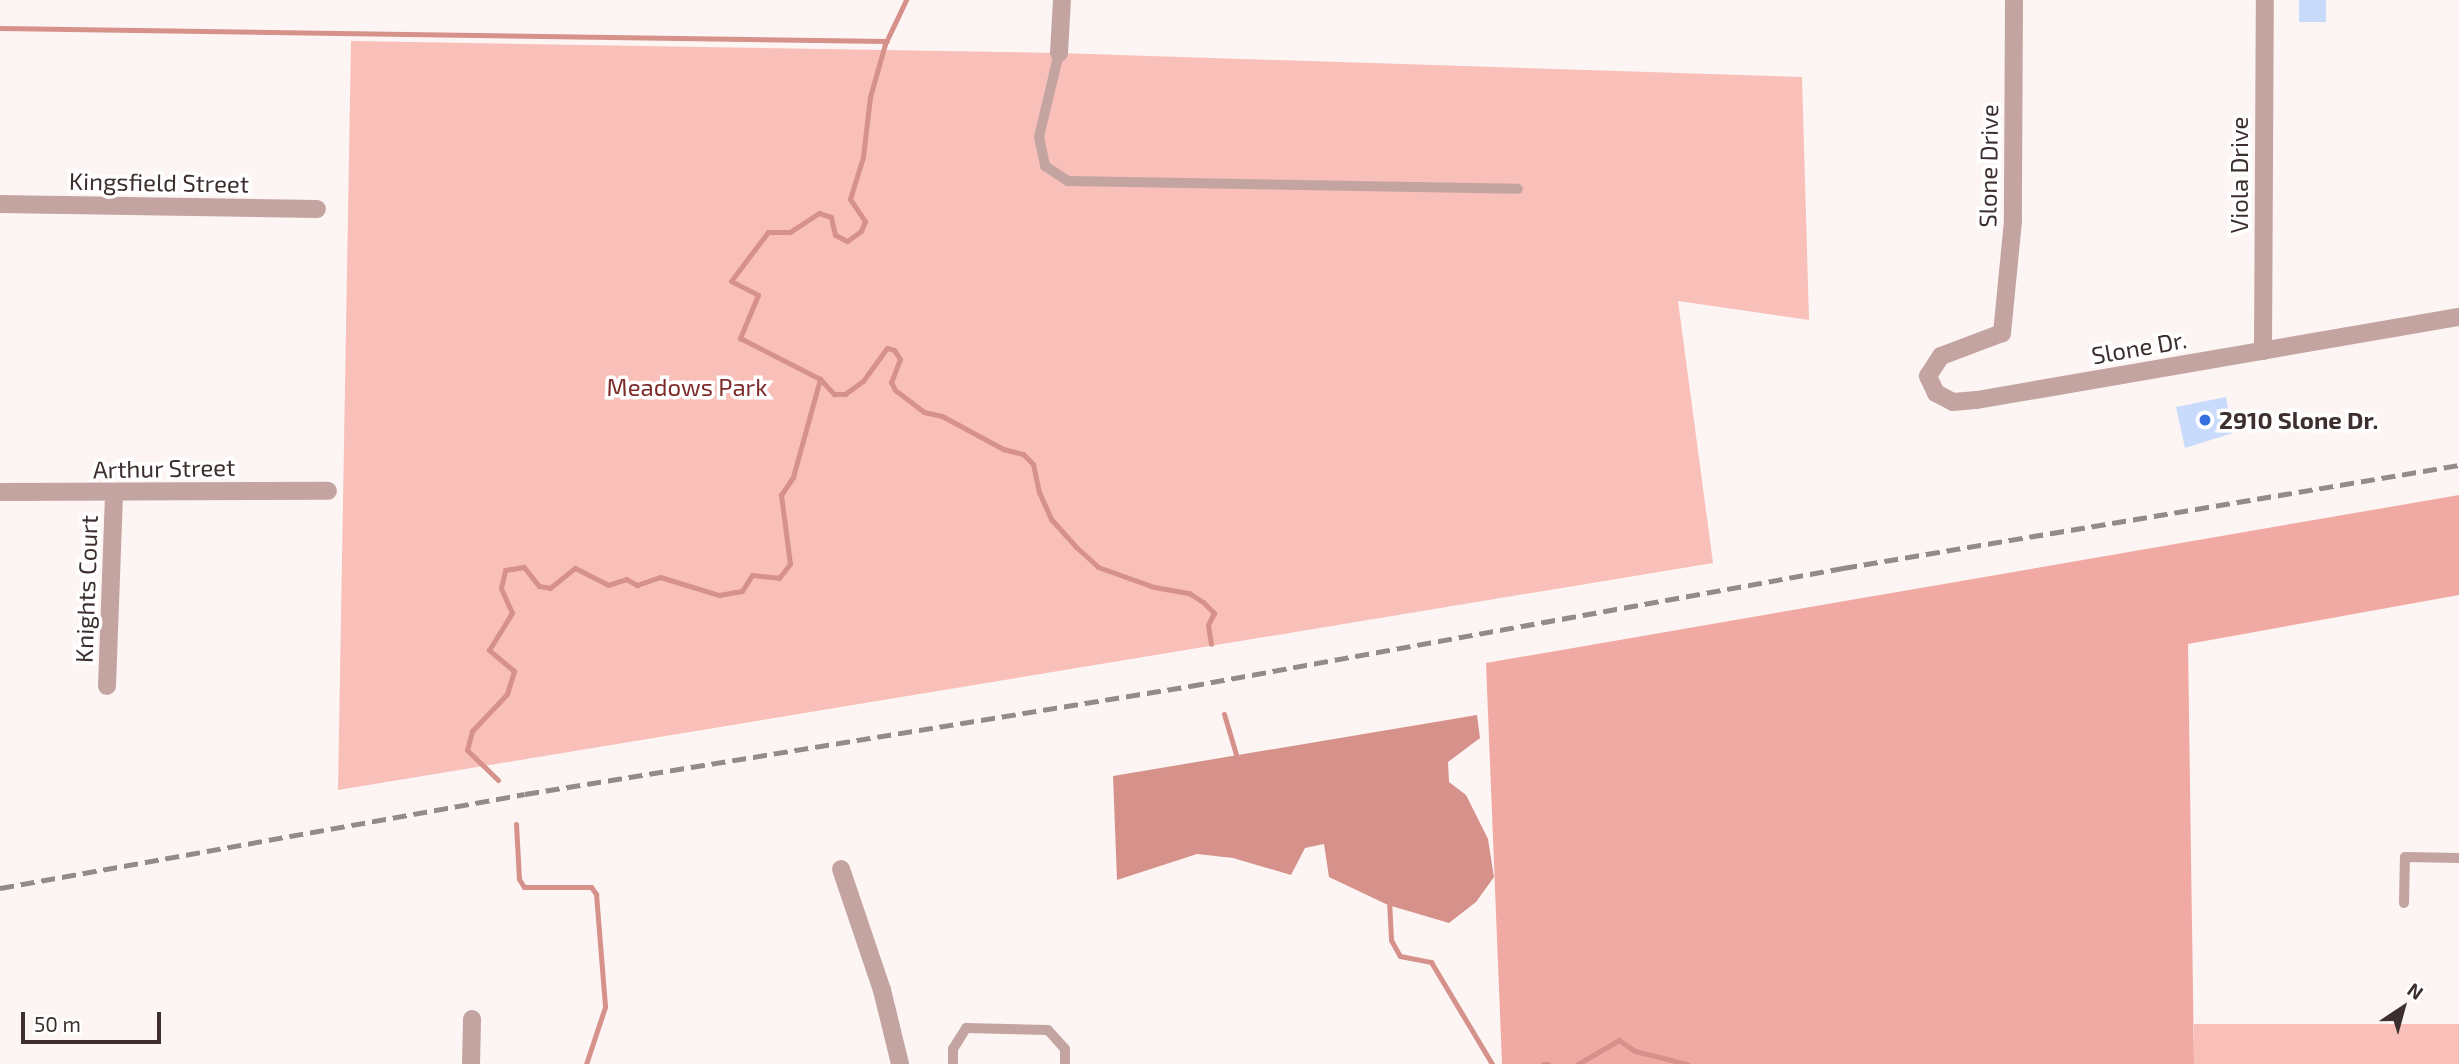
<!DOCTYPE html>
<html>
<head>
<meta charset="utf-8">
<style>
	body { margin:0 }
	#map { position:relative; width:2459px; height:1064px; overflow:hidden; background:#fcf5f4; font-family:"Exo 2",sans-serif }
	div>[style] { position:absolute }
	.green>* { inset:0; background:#f9bfb9; transform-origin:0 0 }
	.forest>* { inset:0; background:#f0aaa3 }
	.water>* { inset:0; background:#d6918b }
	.stream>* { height:5px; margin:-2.5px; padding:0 2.5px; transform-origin:2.5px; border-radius:2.5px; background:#d6918b }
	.building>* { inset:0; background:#c8dbfc; transform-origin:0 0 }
	.service>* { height:10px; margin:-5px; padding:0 5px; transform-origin:5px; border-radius:5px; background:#c4a4a1 }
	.minor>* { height:18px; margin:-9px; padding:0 9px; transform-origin:9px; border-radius:9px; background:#c4a4a1 }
	.rail>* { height:5px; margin-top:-2.5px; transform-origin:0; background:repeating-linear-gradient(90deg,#948a89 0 14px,transparent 0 21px) }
	.dots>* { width:19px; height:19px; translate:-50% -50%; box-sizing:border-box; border:4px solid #fff; border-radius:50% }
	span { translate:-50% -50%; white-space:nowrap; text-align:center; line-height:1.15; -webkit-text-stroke:7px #fff; paint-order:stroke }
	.street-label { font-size:24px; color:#3c2f2e }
	.park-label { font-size:24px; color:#7d2c29 }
	.poi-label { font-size:24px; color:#3c2f2e; font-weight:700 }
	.left { translate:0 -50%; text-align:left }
	.north { position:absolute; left:2368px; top:973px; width:70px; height:70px; -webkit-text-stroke:5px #fff; paint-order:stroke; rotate:36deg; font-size:19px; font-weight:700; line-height:28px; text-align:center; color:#3c2f2e }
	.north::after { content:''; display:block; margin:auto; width:24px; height:32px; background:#3c2f2e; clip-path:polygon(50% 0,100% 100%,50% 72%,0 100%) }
	.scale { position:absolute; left:21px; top:1012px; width:140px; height:32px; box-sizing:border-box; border:4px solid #3c2f2e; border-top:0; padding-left:9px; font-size:21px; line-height:24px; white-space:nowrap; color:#3c2f2e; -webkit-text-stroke:5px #fff; paint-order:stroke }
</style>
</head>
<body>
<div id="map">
	<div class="green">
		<div style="clip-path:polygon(351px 41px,1059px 53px,1802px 77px,1809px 320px,1678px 301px,1713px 563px,338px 790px)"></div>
		<div style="left:2194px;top:1024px;width:265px;height:40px"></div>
	</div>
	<div class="forest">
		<div style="clip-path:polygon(2459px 495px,2459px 595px,2188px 644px,2194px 1064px,1502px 1064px,1486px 663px)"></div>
	</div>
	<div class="water">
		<div style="clip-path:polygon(1477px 715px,1480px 738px,1448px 762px,1449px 782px,1466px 795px,1488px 839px,1494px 877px,1476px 902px,1449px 923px,1388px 905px,1329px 877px,1324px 844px,1305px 848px,1291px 875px,1233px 858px,1197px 854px,1117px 880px,1113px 776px)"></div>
	</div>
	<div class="stream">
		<div style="left:906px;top:0;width:49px;rotate:115.5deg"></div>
		<div style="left:885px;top:44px;width:55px;rotate:105.8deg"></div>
		<div style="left:870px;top:97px;width:60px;rotate:96.7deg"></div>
		<div style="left:863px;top:157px;width:44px;rotate:107.2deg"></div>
		<div style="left:850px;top:199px;width:27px;rotate:56deg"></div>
		<div style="left:865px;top:221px;width:11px;rotate:112deg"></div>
		<div style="left:861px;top:231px;width:17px;rotate:144deg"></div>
		<div style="left:847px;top:241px;width:13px;rotate:-153deg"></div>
		<div style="left:835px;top:235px;width:18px;rotate:-103deg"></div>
		<div style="left:831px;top:217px;width:13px;rotate:-162deg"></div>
		<div style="left:819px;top:213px;width:35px;rotate:147deg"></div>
		<div style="left:790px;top:232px;width:22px;rotate:180deg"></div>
		<div style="left:768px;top:232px;width:61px;rotate:127.1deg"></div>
		<div style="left:731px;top:281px;width:30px;rotate:27deg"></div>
		<div style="left:758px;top:295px;width:47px;rotate:112.7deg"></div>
		<div style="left:740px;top:338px;width:90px;rotate:27.1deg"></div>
		<div style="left:820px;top:379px;width:21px;rotate:47deg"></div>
		<div style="left:834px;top:394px;width:11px"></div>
		<div style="left:845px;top:394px;width:22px;rotate:-36deg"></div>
		<div style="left:863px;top:381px;width:41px;rotate:-54deg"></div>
		<div style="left:887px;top:348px;width:7px;rotate:16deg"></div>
		<div style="left:894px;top:350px;width:11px;rotate:56deg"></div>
		<div style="left:900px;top:359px;width:25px;rotate:111deg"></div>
		<div style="left:891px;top:382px;width:9px;rotate:63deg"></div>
		<div style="left:895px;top:390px;width:36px;rotate:37deg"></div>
		<div style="left:924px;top:412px;width:18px;rotate:13deg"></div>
		<div style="left:942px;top:416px;width:69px;rotate:28.4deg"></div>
		<div style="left:1003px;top:449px;width:21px;rotate:14deg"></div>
		<div style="left:1023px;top:454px;width:14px;rotate:45deg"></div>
		<div style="left:1033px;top:464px;width:29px;rotate:78deg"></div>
		<div style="left:1039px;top:492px;width:30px;rotate:66deg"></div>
		<div style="left:1051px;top:519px;width:36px;rotate:48deg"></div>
		<div style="left:1075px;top:546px;width:31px;rotate:42deg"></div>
		<div style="left:1098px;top:567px;width:59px;rotate:19.7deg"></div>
		<div style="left:1154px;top:587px;width:36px;rotate:10deg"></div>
		<div style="left:1189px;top:593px;width:17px;rotate:33deg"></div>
		<div style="left:1203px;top:602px;width:16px;rotate:45deg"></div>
		<div style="left:1214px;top:613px;width:13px;rotate:117deg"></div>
		<div style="left:1208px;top:625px;width:19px;rotate:81deg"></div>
		<div style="left:0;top:28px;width:887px;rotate:0.84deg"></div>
		<div style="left:1224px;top:714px;width:49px;rotate:73.4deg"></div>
		<div style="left:498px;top:780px;width:43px;rotate:-135.9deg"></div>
		<div style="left:467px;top:750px;width:20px;rotate:-75deg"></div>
		<div style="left:472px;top:731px;width:51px;rotate:-46.6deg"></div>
		<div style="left:507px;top:694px;width:24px;rotate:-73deg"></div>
		<div style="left:514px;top:671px;width:33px;rotate:-140deg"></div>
		<div style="left:489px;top:650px;width:44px;rotate:-58.1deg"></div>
		<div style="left:512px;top:613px;width:27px;rotate:-114deg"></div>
		<div style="left:501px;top:588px;width:18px;rotate:-77deg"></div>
		<div style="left:505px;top:570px;width:19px;rotate:-9deg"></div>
		<div style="left:524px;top:567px;width:24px;rotate:52deg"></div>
		<div style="left:539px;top:586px;width:11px;rotate:10deg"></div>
		<div style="left:550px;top:588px;width:32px;rotate:-39deg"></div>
		<div style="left:575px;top:568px;width:37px;rotate:27deg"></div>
		<div style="left:608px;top:585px;width:19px;rotate:-18deg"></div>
		<div style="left:626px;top:579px;width:13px;rotate:29deg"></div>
		<div style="left:637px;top:585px;width:24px;rotate:-19deg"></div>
		<div style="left:660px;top:577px;width:62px;rotate:17deg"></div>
		<div style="left:719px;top:595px;width:23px;rotate:-10deg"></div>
		<div style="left:742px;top:591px;width:19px;rotate:-58deg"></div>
		<div style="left:752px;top:575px;width:27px;rotate:6deg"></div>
		<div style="left:779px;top:578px;width:18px;rotate:-52deg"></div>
		<div style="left:790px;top:564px;width:70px;rotate:-97.4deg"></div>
		<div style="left:781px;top:495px;width:22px;rotate:-56deg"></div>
		<div style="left:793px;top:477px;width:102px;rotate:-74.6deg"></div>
		<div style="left:516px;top:824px;width:55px;rotate:86.9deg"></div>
		<div style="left:519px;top:879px;width:9px;rotate:58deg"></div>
		<div style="left:524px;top:887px;width:67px"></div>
		<div style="left:591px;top:887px;width:9px;rotate:54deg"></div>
		<div style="left:596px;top:894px;width:113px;rotate:85.4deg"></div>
		<div style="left:605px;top:1007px;width:60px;rotate:108.4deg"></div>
		<div style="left:1389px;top:900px;width:40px;rotate:87.1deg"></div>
		<div style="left:1391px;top:940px;width:18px;rotate:61deg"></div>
		<div style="left:1400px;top:956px;width:32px;rotate:11deg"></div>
		<div style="left:1431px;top:962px;width:119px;rotate:59.1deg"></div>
		<div style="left:1543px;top:1064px;width:5px"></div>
		<div style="left:1578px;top:1064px;width:48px;rotate:-30.3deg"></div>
		<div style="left:1619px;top:1040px;width:19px;rotate:35deg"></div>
		<div style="left:1635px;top:1051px;width:54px;rotate:14deg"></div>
	</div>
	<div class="building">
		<div style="left:2299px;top:0;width:27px;height:22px"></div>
		<div style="clip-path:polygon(2226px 397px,2233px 433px,2185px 448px,2176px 407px)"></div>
	</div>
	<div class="service">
		<div style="left:1059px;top:53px;width:86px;rotate:103.4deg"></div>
		<div style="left:1039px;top:137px;width:30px;rotate:78deg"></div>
		<div style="left:1045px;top:166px;width:27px;rotate:33deg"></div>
		<div style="left:1068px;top:181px;width:450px;rotate:1deg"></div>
		<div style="left:2404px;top:903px;width:46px;rotate:-88.8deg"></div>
		<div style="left:2405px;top:857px;width:54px;rotate:1.1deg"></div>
		<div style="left:953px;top:1064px;width:15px;rotate:-90deg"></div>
		<div style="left:953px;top:1049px;width:25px;rotate:-58deg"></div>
		<div style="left:966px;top:1028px;width:82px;rotate:1.4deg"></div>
		<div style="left:1048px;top:1030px;width:25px;rotate:48deg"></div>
		<div style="left:1065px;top:1049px;width:15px;rotate:90deg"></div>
	</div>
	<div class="minor">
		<div style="left:2014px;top:0;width:221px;rotate:90.3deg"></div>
		<div style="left:2013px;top:221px;width:113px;rotate:95.6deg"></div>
		<div style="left:2002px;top:333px;width:65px;rotate:159.3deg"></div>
		<div style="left:1941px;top:356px;width:24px;rotate:123deg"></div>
		<div style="left:1928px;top:376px;width:19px;rotate:65deg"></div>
		<div style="left:1936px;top:393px;width:19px;rotate:28deg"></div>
		<div style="left:1953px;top:402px;width:24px;rotate:-5deg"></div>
		<div style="left:1977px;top:400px;width:489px;rotate:-9.8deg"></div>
		<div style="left:1059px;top:53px;width:53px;rotate:-86.8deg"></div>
		<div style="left:0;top:204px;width:317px;rotate:0.9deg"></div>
		<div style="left:2263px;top:351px;width:351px;rotate:-89.7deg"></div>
		<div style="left:0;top:492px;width:328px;rotate:-0.2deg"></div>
		<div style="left:107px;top:686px;width:192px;rotate:-87.9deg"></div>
		<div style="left:841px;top:869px;width:128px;rotate:71.3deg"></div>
		<div style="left:882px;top:990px;width:76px;rotate:76.3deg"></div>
		<div style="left:471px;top:1064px;width:45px;rotate:-88.7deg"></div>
	</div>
	<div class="rail">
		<div style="left:0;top:888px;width:533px;rotate:-10.15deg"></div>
		<div style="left:525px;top:794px;width:674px;rotate:-9.22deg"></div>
		<div style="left:1190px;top:686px;width:664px;rotate:-10.24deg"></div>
		<div style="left:1843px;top:568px;width:625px;rotate:-9.49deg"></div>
	</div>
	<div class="dots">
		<div style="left:2205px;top:420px;background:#3670df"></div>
	</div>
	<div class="street-label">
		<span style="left:1988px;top:166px;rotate:-89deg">Slone Drive</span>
		<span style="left:2239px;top:175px;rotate:-90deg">Viola Drive</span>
		<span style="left:159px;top:182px;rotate:1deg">Kingsfield Street</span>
		<span style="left:2139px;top:347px;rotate:-10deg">Slone Dr.</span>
		<span style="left:164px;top:468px;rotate:-1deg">Arthur Street</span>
		<span style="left:86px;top:589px;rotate:-88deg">Knights Court</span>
	</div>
	<div class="park-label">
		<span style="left:687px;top:387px">Meadows Park</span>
	</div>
	<div class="poi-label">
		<span class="left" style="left:2219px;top:420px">2910 Slone Dr.</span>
	</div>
	<div class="north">N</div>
	<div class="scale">50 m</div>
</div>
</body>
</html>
